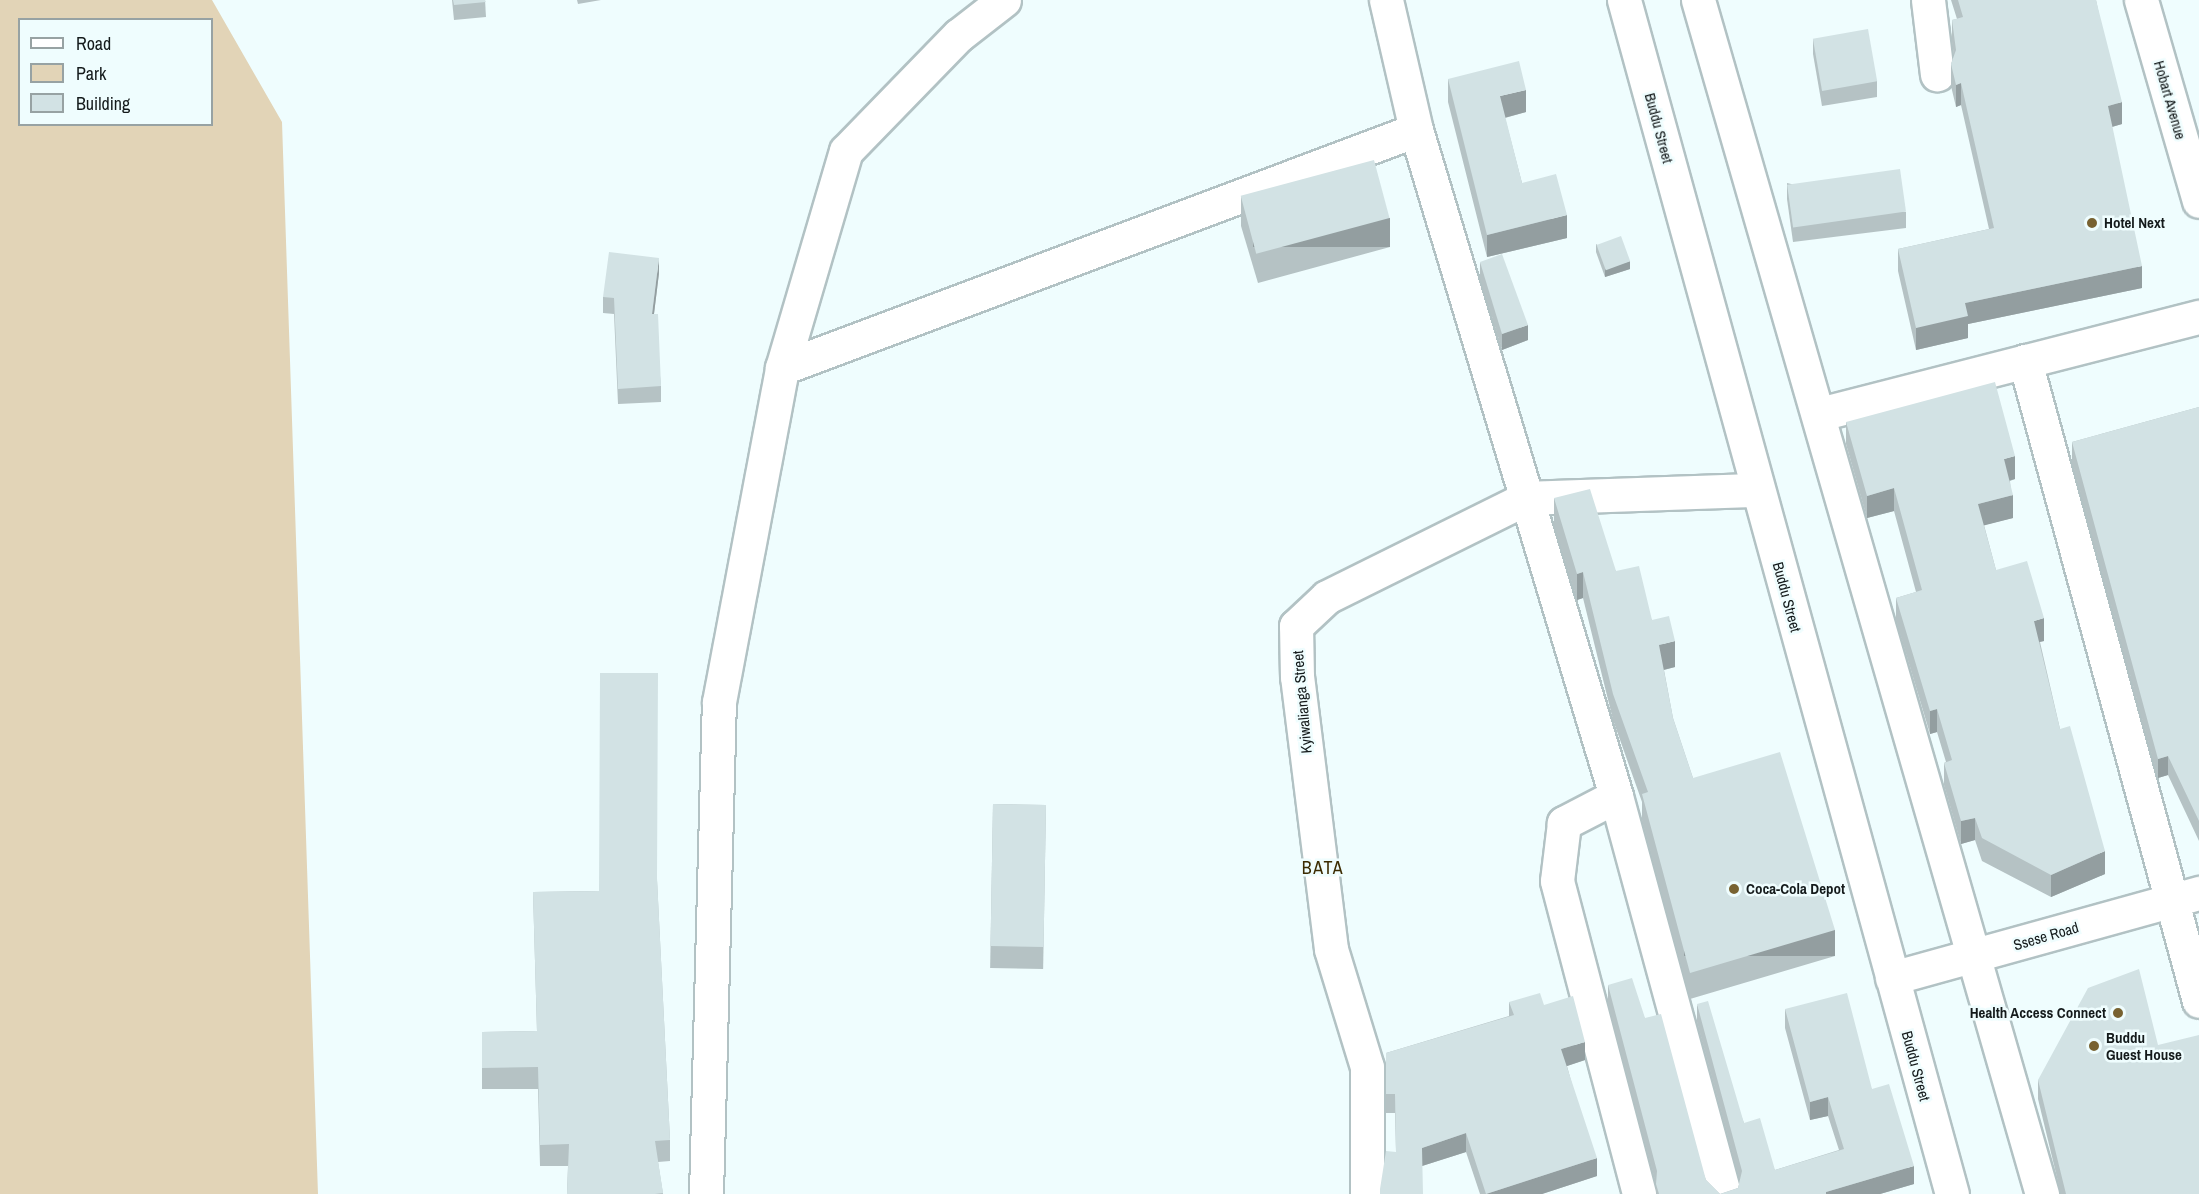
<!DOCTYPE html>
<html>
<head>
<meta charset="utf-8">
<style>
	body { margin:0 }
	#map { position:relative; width:2199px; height:1194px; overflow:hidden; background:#effdfe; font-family:"Archivo Narrow",sans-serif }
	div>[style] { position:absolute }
	.green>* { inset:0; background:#e2d4b7 }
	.roads { filter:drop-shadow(2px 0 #b2c2c4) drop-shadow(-2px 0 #b2c2c4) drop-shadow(0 2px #b2c2c4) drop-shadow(0 -2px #b2c2c4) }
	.minor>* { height:33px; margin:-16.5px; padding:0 16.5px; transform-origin:16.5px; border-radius:16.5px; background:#fff }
	.wall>* { inset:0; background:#b5c2c4; transform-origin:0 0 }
	.shaded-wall>* { inset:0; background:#939ea0; transform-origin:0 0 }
	.building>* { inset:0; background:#d2e2e4; transform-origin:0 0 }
	.dots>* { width:16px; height:16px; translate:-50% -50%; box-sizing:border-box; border:3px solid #effdfe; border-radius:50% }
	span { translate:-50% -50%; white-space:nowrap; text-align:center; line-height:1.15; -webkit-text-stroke:5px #effdfe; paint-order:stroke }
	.street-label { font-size:15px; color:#141a1b }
	.poi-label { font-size:15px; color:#141a1b; font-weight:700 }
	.left { translate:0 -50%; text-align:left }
	.right { translate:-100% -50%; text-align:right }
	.quarter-label { font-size:18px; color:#3c2b02; letter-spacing:1.5px }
	.legend { position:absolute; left:18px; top:18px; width:195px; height:108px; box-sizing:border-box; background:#effdfe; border:2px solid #97a2a3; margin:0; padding:8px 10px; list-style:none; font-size:18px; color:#141a1b }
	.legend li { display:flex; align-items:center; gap:12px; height:30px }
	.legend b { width:30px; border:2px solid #97a2a3 }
</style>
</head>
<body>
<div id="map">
	<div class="green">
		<div style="clip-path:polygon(evenodd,0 0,212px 0,282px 122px,318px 1194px,0 1194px,0 0,20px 20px,212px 20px,212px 124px,20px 124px,20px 20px)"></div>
	</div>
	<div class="roads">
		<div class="minor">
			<div style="left:1386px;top:0;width:133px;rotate:77deg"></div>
			<div style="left:1416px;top:130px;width:695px;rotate:73.28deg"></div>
			<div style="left:1616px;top:796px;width:412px;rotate:74.8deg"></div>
			<div style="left:1624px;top:0;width:1238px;rotate:74.64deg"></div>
			<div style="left:1698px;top:0;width:1243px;rotate:73.93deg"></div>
			<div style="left:1928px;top:0;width:75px;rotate:83.1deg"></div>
			<div style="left:2141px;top:0;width:209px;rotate:73.9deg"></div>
			<div style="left:2025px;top:361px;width:663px;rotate:74.79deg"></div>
			<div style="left:782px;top:368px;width:677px;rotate:-20.58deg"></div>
			<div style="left:1820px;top:414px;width:391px;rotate:-14.4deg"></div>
			<div style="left:1616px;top:796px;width:59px;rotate:152.6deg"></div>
			<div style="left:1564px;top:823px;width:58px;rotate:96.9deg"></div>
			<div style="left:1557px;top:881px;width:324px;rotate:75.3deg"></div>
			<div style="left:1892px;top:978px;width:319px;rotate:-15.5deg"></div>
			<div style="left:706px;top:1194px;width:492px;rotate:-88.5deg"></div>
			<div style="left:719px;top:702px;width:340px;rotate:-79.3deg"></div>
			<div style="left:782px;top:368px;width:226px;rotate:-73.6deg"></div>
			<div style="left:846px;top:151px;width:162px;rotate:-45.8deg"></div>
			<div style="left:959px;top:35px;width:57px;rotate:-37.9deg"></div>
			<div style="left:1367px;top:1194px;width:127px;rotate:-90deg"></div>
			<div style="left:1367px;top:1067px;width:123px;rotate:-107deg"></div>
			<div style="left:1331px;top:949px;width:274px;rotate:-97.1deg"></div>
			<div style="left:1297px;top:677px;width:51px;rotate:-91.1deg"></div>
			<div style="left:1296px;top:626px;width:42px;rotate:-43.1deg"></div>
			<div style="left:1327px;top:597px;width:222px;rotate:-26.4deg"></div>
			<div style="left:1526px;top:498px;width:231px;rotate:-2deg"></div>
		</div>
	</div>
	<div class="wall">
		<div style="clip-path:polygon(452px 0,485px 0,486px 17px,454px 20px)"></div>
		<div style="clip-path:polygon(577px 0,601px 0,578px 4px)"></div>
		<div style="clip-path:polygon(1951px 0,2096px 0,2122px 124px,2112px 127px,2142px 288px,1968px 324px,1968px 338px,1916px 350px,1898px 271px,1898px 249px,1989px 229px,1961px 105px,1956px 107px,1951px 86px,1951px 64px,1954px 56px,1952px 42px,1952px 20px,1957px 19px)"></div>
		<div style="clip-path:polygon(1813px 39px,1877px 81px,1877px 97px,1822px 106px,1813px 54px)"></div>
		<div style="clip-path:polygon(1448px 79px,1526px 112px,1505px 118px,1522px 183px,1567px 238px,1487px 257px,1448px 102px)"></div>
		<div style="clip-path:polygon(1787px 183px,1906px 212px,1906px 228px,1793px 242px,1787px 199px)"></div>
		<div style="clip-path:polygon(1241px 197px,1390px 247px,1258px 283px,1241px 226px)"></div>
		<div style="clip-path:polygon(1596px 244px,1630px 269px,1605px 277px,1596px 252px)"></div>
		<div style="clip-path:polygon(1480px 262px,1528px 340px,1502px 350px,1480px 278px)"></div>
		<div style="clip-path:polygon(659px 273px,654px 314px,661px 386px,661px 402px,618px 404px,614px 314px,603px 313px,603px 297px)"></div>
		<div style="clip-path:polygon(2199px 407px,2199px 841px,2168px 775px,2158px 778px,2072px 462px,2072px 442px)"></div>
		<div style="clip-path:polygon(1846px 422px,2015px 479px,2010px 481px,2013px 518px,1984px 525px,1996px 570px,2044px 641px,2040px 642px,2060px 729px,2105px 874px,2051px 897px,1982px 861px,1975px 840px,1961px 844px,1944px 785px,1944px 763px,1946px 762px,1937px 732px,1930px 734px,1896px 620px,1896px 598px,1916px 592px,1894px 511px,1867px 518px,1846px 444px)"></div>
		<div style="clip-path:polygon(1554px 498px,1616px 571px,1652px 620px,1675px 667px,1664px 670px,1673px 718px,1693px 778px,1835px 956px,1690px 999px,1642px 820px,1642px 802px,1613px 720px,1583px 598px,1577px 600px,1554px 524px)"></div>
		<div style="left:993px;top:804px;width:53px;height:164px;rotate:1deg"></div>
		<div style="clip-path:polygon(657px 880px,670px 1140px,670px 1161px,658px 1162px,663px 1194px,567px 1194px,568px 1166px,540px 1166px,538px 1089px,482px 1089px,482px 1032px,537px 1031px,533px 892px,599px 891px)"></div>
		<div style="clip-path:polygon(1608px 985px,1645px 1018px,1706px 1180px,1720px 1194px,1738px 1188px,1740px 1181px,1697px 1022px,1697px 1004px,1744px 1123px,1775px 1170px,1839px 1150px,1828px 1116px,1810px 1120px,1785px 1028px,1785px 1009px,1872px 1089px,1914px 1184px,1880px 1194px,1656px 1194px,1656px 1184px,1608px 1004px)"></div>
		<div style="clip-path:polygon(1509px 1002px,1544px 1005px,1585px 1060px,1567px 1066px,1597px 1176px,1542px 1194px,1480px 1194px,1466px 1152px,1422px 1166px,1396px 1152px,1395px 1113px,1386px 1113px,1386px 1053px,1509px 1016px)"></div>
		<div style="clip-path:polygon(2158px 1045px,2199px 1194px,2061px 1194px,2038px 1099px,2038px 1080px)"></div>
	</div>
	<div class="shaded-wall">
		<div style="clip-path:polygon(1961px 83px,1961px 105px,1956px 107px,1956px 85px)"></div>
		<div style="clip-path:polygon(1526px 90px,1526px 112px,1500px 119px,1500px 96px)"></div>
		<div style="clip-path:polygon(2122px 102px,2122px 124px,2108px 128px,2108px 106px)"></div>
		<div style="clip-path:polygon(1567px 215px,1567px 238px,1487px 257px,1487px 235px)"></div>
		<div style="left:1390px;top:218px;width:29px;height:137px;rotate:90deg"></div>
		<div style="clip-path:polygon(659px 258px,659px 273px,652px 330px,652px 314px)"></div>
		<div style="clip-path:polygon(1630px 261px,1630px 269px,1605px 277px,1605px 269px)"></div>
		<div style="clip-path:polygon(2142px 266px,2142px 288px,1968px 324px,1968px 338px,1916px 350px,1916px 328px,1965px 303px)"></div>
		<div style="clip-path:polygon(1528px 325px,1528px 340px,1502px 350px,1502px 334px)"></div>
		<div style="clip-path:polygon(2015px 456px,2015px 479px,2004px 482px,2004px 459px)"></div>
		<div style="clip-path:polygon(1894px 488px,1894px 511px,1867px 518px,1867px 496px)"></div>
		<div style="clip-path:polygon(2013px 495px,2013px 518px,1978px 527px,1978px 504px)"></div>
		<div style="clip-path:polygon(1583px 572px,1583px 598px,1577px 600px,1577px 574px)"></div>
		<div style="clip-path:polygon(2044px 618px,2044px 641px,2034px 643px,2034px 621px)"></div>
		<div style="clip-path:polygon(1675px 641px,1675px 667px,1659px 671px,1659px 645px)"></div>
		<div style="clip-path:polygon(1937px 709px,1937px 732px,1930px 734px,1930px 711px)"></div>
		<div style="clip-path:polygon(2168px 756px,2168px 775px,2158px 778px,2158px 759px)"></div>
		<div style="clip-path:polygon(1975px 818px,1975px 840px,1961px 844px,1961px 821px)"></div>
		<div style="clip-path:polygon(2105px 851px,2105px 874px,2051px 897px,2051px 875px)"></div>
		<div style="left:1835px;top:930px;width:26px;height:151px;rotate:90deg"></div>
		<div style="clip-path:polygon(1585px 1042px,1585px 1060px,1561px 1068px,1561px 1049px)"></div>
		<div style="clip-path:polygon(1828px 1097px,1828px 1116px,1810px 1120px,1810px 1102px)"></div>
		<div style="clip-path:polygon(1466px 1133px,1466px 1152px,1422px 1166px,1422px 1148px)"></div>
		<div style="clip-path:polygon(1597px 1158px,1597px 1176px,1542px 1194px,1486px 1194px)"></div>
		<div style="clip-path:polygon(1914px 1166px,1914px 1184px,1880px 1194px,1826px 1194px,1826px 1192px)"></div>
	</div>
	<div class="building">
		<div style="clip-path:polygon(453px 0,485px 0,486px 2px,454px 5px)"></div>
		<div style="clip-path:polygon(1958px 0,2096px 0,2122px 102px,2108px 106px,2142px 266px,1965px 303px,1968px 316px,1916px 328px,1898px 249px,1994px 228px,1961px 83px,1956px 85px,1951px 64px,1956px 50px,1952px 20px,1963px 17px)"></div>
		<div style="left:1868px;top:29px;width:53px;height:56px;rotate:80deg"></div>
		<div style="clip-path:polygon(1519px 61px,1526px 90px,1500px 96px,1522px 183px,1556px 174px,1567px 215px,1487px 235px,1448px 79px)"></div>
		<div style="left:1374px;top:160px;width:60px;height:138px;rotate:75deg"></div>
		<div style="left:1900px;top:169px;width:43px;height:114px;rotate:82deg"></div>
		<div style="left:1621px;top:236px;width:27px;height:26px;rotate:70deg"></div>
		<div style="clip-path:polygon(609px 252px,659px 258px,652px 314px,658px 314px,661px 386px,618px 389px,614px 298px,603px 297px)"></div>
		<div style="clip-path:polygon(1502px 254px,1528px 325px,1502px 334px,1480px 262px)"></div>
		<div style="clip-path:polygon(1995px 382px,2015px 456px,2004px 459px,2013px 495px,1978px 504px,1996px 570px,2027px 561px,2044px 618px,2034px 621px,2060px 729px,2070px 726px,2105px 851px,2051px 875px,1982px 838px,1975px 818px,1961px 821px,1944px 763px,1952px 760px,1937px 709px,1930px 711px,1896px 598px,1922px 590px,1894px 488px,1867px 496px,1846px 422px)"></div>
		<div style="clip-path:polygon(2199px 407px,2199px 821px,2168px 756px,2158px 759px,2072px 442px)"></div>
		<div style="clip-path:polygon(1590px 489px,1616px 571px,1639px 566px,1652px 620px,1669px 616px,1675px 641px,1659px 645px,1673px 718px,1693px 778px,1780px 752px,1835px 930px,1690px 973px,1642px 794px,1648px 792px,1613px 694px,1583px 572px,1577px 574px,1554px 498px)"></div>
		<div style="clip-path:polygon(600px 673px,658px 673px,657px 878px,670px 1140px,655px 1141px,663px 1193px,655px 1194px,567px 1194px,569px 1144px,540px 1145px,538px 1067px,482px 1068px,482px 1032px,537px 1031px,533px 892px,599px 891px)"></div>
		<div style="left:993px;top:804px;width:53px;height:142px;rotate:1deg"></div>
		<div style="clip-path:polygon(2139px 969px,2158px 1045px,2199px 1035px,2199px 1194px,2066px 1194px,2038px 1080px,2088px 988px)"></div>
		<div style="clip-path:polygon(1632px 978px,1645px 1018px,1661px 1014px,1706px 1180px,1720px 1194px,1738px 1188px,1742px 1171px,1697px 1004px,1708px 1001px,1744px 1123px,1760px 1118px,1775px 1170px,1844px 1149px,1828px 1097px,1810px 1102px,1785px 1009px,1847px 993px,1872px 1089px,1889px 1084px,1914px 1166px,1826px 1192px,1826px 1194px,1659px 1194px,1656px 1184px,1657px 1171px,1608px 985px)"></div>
		<div style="clip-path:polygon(1540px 993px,1544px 1005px,1573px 996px,1585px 1042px,1561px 1049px,1597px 1158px,1486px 1194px,1466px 1133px,1422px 1148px,1423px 1194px,1380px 1194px,1380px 1189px,1386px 1151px,1396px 1152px,1395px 1094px,1386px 1094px,1386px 1053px,1514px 1015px,1509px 1002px)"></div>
	</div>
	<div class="dots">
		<div style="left:2092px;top:223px;background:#786231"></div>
		<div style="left:1734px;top:889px;background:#786231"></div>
		<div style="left:2118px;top:1013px;background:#786231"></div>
		<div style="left:2094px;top:1046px;background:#786231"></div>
	</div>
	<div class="street-label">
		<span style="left:2170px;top:100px;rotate:74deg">Hobart Avenue</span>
		<span style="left:1659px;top:128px;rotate:75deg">Buddu Street</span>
		<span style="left:1787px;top:597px;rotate:75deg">Buddu Street</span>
		<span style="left:1302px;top:702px;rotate:-95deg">Kyiwalianga Street</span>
		<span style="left:2046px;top:936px;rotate:-16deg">Ssese Road</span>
		<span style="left:1916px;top:1066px;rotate:75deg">Buddu Street</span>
	</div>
	<div class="poi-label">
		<span class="left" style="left:2104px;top:223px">Hotel Next</span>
		<span class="left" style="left:1746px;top:889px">Coca-Cola Depot</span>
		<span class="right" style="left:2106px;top:1013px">Health Access Connect</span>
		<span class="left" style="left:2106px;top:1046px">Buddu<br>Guest House</span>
	</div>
	<div class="quarter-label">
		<span style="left:1323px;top:868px">BATA</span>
	</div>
	<ul class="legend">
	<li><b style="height:8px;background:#fff"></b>Road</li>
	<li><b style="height:16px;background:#e2d4b7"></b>Park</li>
	<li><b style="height:16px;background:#d2e2e4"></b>Building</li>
	</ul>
</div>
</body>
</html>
